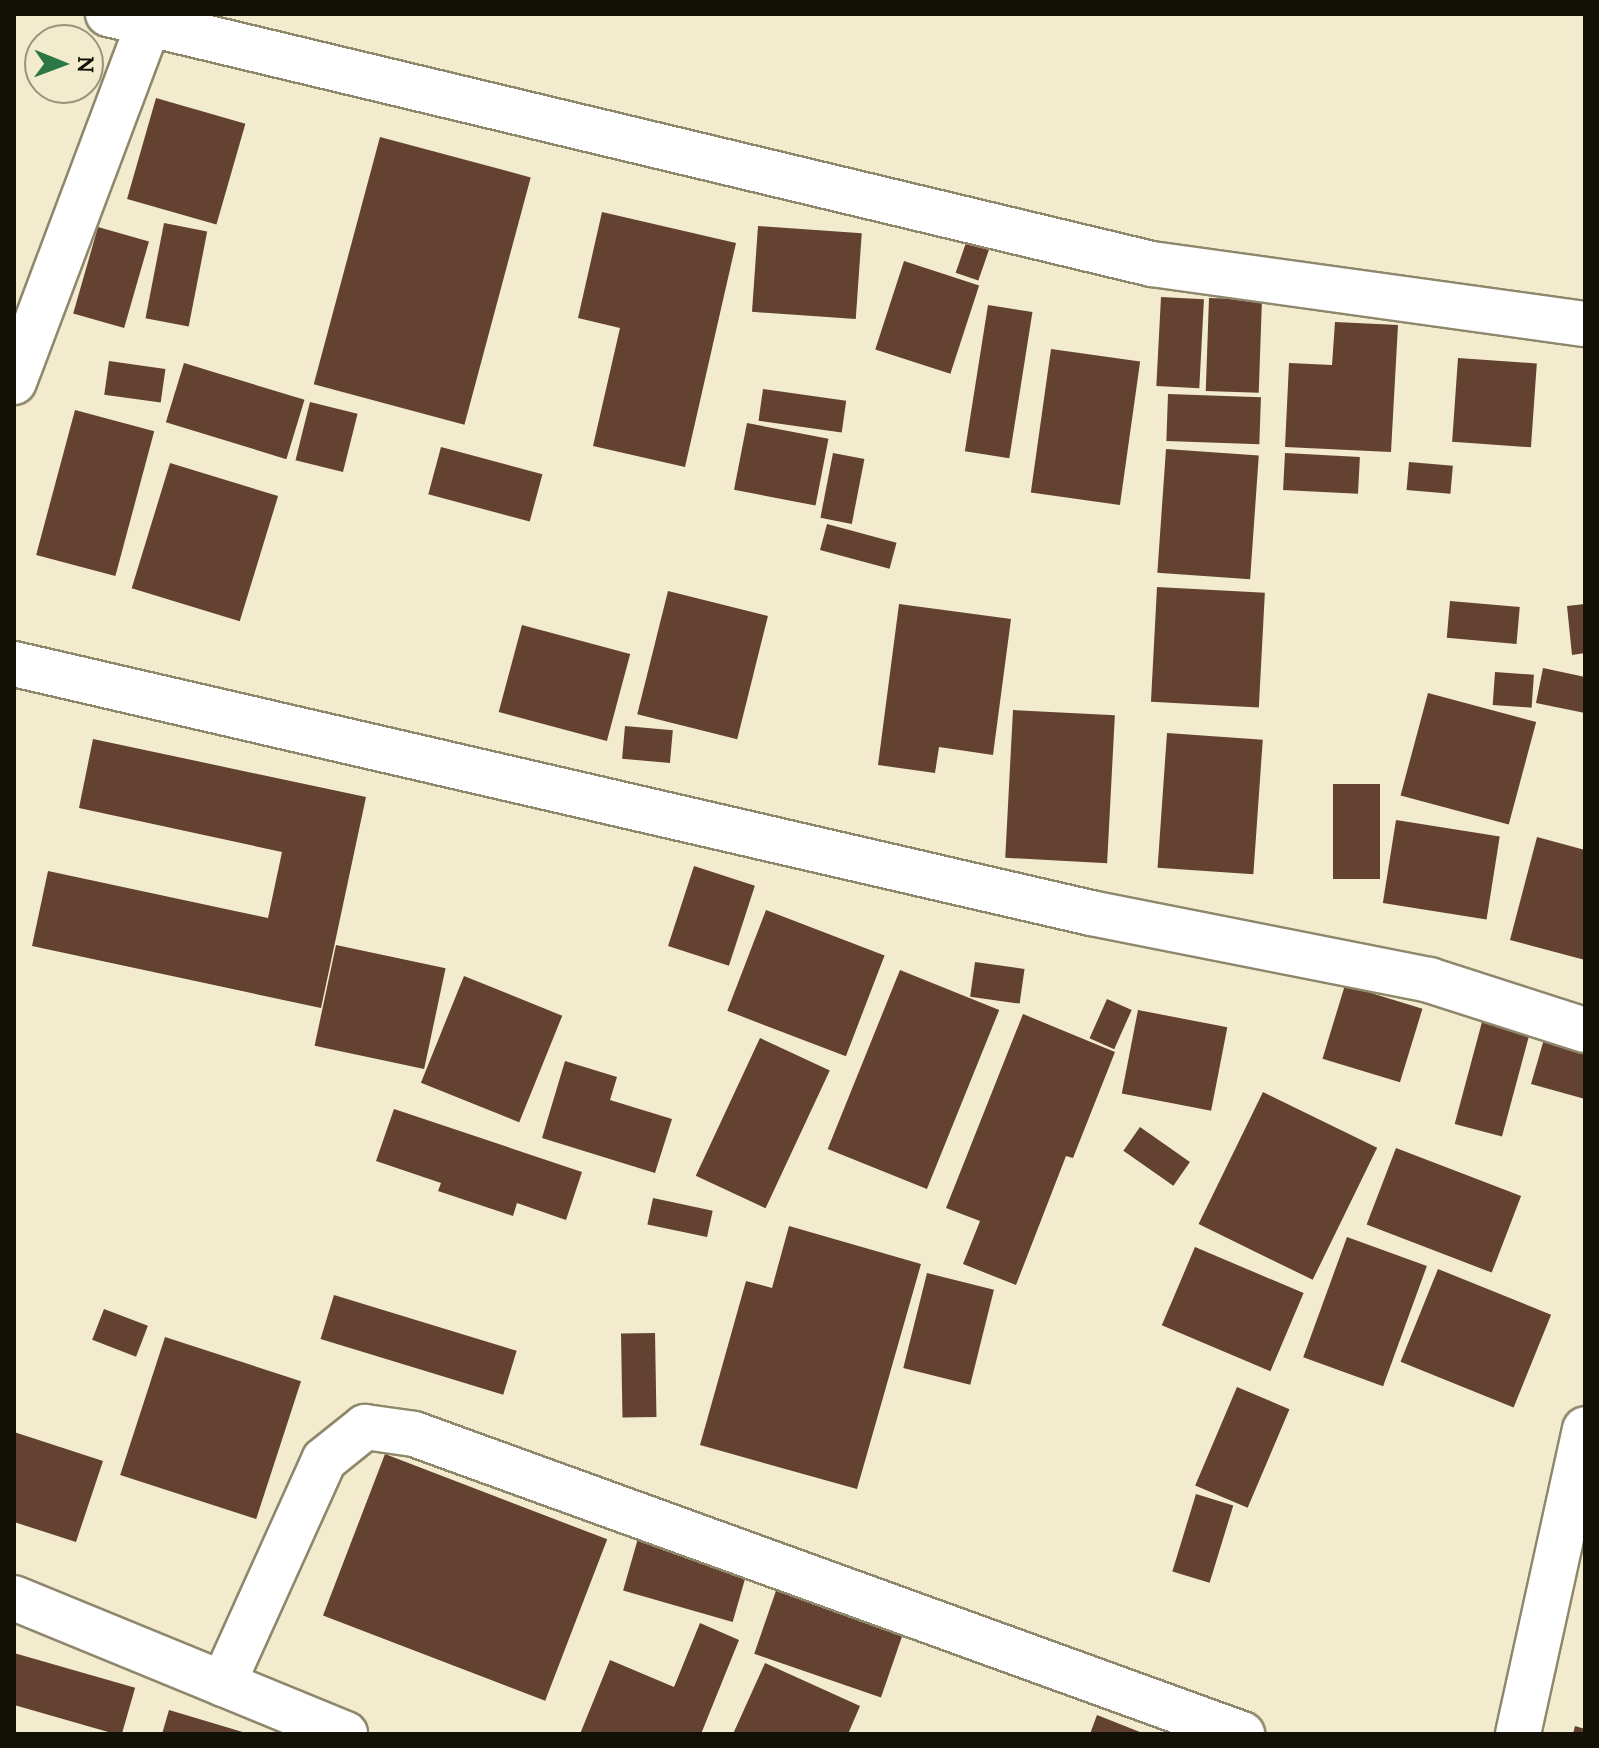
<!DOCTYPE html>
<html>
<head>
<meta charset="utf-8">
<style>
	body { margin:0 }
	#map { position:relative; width:1599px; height:1748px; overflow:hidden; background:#f3ebcd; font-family:Lora,serif }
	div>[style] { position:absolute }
	.building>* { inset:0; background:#634232; transform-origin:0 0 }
	.roads { filter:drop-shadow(2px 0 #8f876c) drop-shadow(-2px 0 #8f876c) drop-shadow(0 2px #8f876c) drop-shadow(0 -2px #8f876c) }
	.minor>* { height:44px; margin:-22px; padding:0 22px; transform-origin:22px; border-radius:22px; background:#fff }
	.tertiary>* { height:44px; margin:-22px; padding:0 22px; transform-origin:22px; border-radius:22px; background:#fff }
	span { translate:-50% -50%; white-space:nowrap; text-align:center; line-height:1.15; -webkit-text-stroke:8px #f3ebcd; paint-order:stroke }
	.frame { position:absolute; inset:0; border:16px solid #131006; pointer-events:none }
	.north { position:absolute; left:24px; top:24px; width:80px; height:80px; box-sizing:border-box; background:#f3ebcd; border:2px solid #99937d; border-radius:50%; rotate:91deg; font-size:22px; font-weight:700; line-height:32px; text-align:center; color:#131006 }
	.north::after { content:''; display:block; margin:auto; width:28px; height:36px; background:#2b7746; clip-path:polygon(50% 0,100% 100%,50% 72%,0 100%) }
</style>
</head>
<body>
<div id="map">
	<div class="building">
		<div style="left:156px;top:98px;width:93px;height:105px;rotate:16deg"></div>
		<div style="left:380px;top:137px;width:156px;height:256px;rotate:15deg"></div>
		<div style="clip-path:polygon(602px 212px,736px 243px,685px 467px,593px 446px,620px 328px,578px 318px)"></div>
		<div style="left:164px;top:223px;width:44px;height:97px;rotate:11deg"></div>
		<div style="left:758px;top:226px;width:104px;height:86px;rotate:4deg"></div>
		<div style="left:98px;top:227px;width:53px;height:90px;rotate:16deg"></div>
		<div style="left:969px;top:234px;width:24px;height:41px;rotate:19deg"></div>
		<div style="left:904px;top:261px;width:79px;height:93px;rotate:18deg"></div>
		<div style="left:1161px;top:297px;width:43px;height:89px;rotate:3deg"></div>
		<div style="left:1209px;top:298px;width:53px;height:93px;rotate:2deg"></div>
		<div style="left:988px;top:305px;width:45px;height:148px;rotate:9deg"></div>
		<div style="clip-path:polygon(1335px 322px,1398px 325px,1391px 452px,1285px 447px,1289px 363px,1332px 365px)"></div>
		<div style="left:1051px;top:349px;width:90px;height:145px;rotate:8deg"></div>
		<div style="left:1458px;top:358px;width:79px;height:84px;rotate:4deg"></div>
		<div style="left:109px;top:361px;width:57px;height:34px;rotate:8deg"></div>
		<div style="left:184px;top:363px;width:126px;height:62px;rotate:17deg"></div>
		<div style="left:763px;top:389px;width:84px;height:32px;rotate:8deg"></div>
		<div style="left:1168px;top:394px;width:93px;height:47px;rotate:2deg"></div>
		<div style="left:310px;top:402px;width:49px;height:60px;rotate:14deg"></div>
		<div style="left:75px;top:410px;width:82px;height:150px;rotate:15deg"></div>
		<div style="left:747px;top:423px;width:83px;height:68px;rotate:11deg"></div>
		<div style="left:441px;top:447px;width:105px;height:49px;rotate:15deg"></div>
		<div style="left:1166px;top:449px;width:93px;height:124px;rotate:4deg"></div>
		<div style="left:833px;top:453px;width:32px;height:66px;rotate:11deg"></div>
		<div style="left:1285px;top:453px;width:75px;height:37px;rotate:3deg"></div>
		<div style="left:1409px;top:462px;width:44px;height:28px;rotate:5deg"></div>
		<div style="left:170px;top:463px;width:113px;height:131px;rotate:17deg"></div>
		<div style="left:827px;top:524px;width:72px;height:27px;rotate:15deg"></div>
		<div style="left:1157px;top:587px;width:108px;height:115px;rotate:3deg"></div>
		<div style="left:668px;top:591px;width:103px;height:127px;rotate:14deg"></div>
		<div style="left:1450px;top:601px;width:70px;height:37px;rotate:5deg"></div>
		<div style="clip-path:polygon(899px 604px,1011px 619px,993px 755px,939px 747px,935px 773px,878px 765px)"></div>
		<div style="clip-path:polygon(1585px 604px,1585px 653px,1572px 655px,1567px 606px)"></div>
		<div style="left:522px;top:625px;width:112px;height:90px;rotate:15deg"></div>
		<div style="clip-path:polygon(1543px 668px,1585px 677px,1585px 713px,1536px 703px)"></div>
		<div style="left:1495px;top:672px;width:39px;height:33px;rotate:4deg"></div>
		<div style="left:1428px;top:693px;width:112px;height:106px;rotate:15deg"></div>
		<div style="left:1013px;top:710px;width:102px;height:148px;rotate:3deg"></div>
		<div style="left:625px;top:726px;width:48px;height:33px;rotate:5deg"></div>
		<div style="left:1167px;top:733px;width:96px;height:135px;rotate:4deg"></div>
		<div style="clip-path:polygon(93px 739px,366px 797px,321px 1008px,32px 946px,48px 871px,268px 918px,282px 852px,79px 808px)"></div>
		<div style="left:1333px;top:784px;width:47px;height:95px"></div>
		<div style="left:1396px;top:820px;width:105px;height:84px;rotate:9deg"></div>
		<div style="clip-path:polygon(1537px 837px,1585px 850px,1585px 960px,1510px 940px)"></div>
		<div style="left:694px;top:866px;width:64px;height:84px;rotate:18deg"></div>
		<div style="left:766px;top:910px;width:127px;height:108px;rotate:21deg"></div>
		<div style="left:336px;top:945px;width:112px;height:103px;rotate:12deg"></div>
		<div style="left:975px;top:962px;width:50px;height:35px;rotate:8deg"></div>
		<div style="left:900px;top:970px;width:107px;height:193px;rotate:22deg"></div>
		<div style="left:464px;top:976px;width:106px;height:115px;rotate:22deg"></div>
		<div style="left:1345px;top:985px;width:81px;height:77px;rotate:17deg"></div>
		<div style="left:1107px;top:999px;width:27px;height:43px;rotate:24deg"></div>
		<div style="left:1486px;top:1007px;width:49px;height:121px;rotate:15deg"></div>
		<div style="left:1138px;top:1010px;width:91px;height:85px;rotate:11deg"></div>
		<div style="clip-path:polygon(1023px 1014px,1115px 1052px,1073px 1158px,1066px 1156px,1016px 1285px,963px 1264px,980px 1221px,946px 1208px)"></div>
		<div style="clip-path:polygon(1549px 1022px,1585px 1032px,1585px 1099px,1531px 1084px)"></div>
		<div style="left:760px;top:1038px;width:77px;height:152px;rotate:25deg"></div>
		<div style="clip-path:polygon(565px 1061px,617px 1077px,610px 1100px,672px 1119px,655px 1173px,542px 1138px)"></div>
		<div style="left:1263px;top:1092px;width:127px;height:147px;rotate:26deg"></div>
		<div style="clip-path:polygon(394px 1109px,582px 1172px,566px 1220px,517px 1203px,513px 1216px,438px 1191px,441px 1183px,376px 1161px)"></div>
		<div style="left:1140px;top:1127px;width:61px;height:29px;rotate:35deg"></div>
		<div style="left:1396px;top:1148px;width:134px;height:82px;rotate:21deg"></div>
		<div style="left:653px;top:1198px;width:61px;height:27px;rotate:12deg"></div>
		<div style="clip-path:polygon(789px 1226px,921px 1264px,857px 1489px,700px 1445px,746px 1281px,772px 1288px)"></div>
		<div style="left:1347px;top:1237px;width:85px;height:128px;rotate:20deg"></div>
		<div style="left:1195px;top:1247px;width:118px;height:85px;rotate:23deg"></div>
		<div style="left:1438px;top:1269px;width:122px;height:100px;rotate:22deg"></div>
		<div style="left:927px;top:1273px;width:69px;height:98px;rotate:14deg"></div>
		<div style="left:334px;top:1295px;width:191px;height:46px;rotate:17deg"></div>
		<div style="left:104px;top:1309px;width:47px;height:33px;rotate:21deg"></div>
		<div style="left:655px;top:1333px;width:84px;height:34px;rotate:89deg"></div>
		<div style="left:165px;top:1337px;width:143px;height:145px;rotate:18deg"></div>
		<div style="left:1237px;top:1387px;width:57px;height:107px;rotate:23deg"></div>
		<div style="clip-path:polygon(14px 1432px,103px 1461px,76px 1542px,14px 1522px)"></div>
		<div style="left:385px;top:1454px;width:238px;height:173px;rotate:21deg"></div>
		<div style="left:1196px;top:1494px;width:39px;height:81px;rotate:17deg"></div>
		<div style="left:641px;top:1528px;width:114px;height:65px;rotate:16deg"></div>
		<div style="left:779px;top:1582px;width:134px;height:76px;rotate:19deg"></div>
		<div style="clip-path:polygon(700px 1623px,739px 1640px,701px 1734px,580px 1734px,610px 1660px,674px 1687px)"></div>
		<div style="left:14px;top:1653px;width:126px;height:50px;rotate:16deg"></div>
		<div style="clip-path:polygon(765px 1663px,860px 1706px,848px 1734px,733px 1734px)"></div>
		<div style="clip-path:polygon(169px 1710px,246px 1733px,246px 1734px,162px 1734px)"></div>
		<div style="clip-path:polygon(1097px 1715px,1145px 1734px,1090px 1734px)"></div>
		<div style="clip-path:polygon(1575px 1726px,1585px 1729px,1585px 1734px,1573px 1734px)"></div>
	</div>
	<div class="roads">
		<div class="minor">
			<div style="left:108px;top:14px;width:1074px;rotate:13.47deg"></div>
			<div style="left:1152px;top:264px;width:437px;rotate:7.9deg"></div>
			<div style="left:14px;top:664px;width:1105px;rotate:13.02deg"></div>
			<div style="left:1091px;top:913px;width:345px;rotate:11.2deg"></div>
			<div style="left:1429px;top:980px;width:164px;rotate:17.8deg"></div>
			<div style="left:14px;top:1598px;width:358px;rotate:22.3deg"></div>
			<div style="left:223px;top:1684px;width:246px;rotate:-65.7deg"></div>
			<div style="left:324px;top:1460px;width:53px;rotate:-38.8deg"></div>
			<div style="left:365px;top:1427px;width:49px;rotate:8.1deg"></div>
			<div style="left:414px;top:1434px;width:881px;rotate:19.92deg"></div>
			<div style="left:1518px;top:1734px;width:312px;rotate:-77.6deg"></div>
		</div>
		<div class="tertiary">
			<div style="left:14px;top:382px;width:393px;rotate:-69.4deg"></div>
		</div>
	</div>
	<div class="frame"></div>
	<div class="north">N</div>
</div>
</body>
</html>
